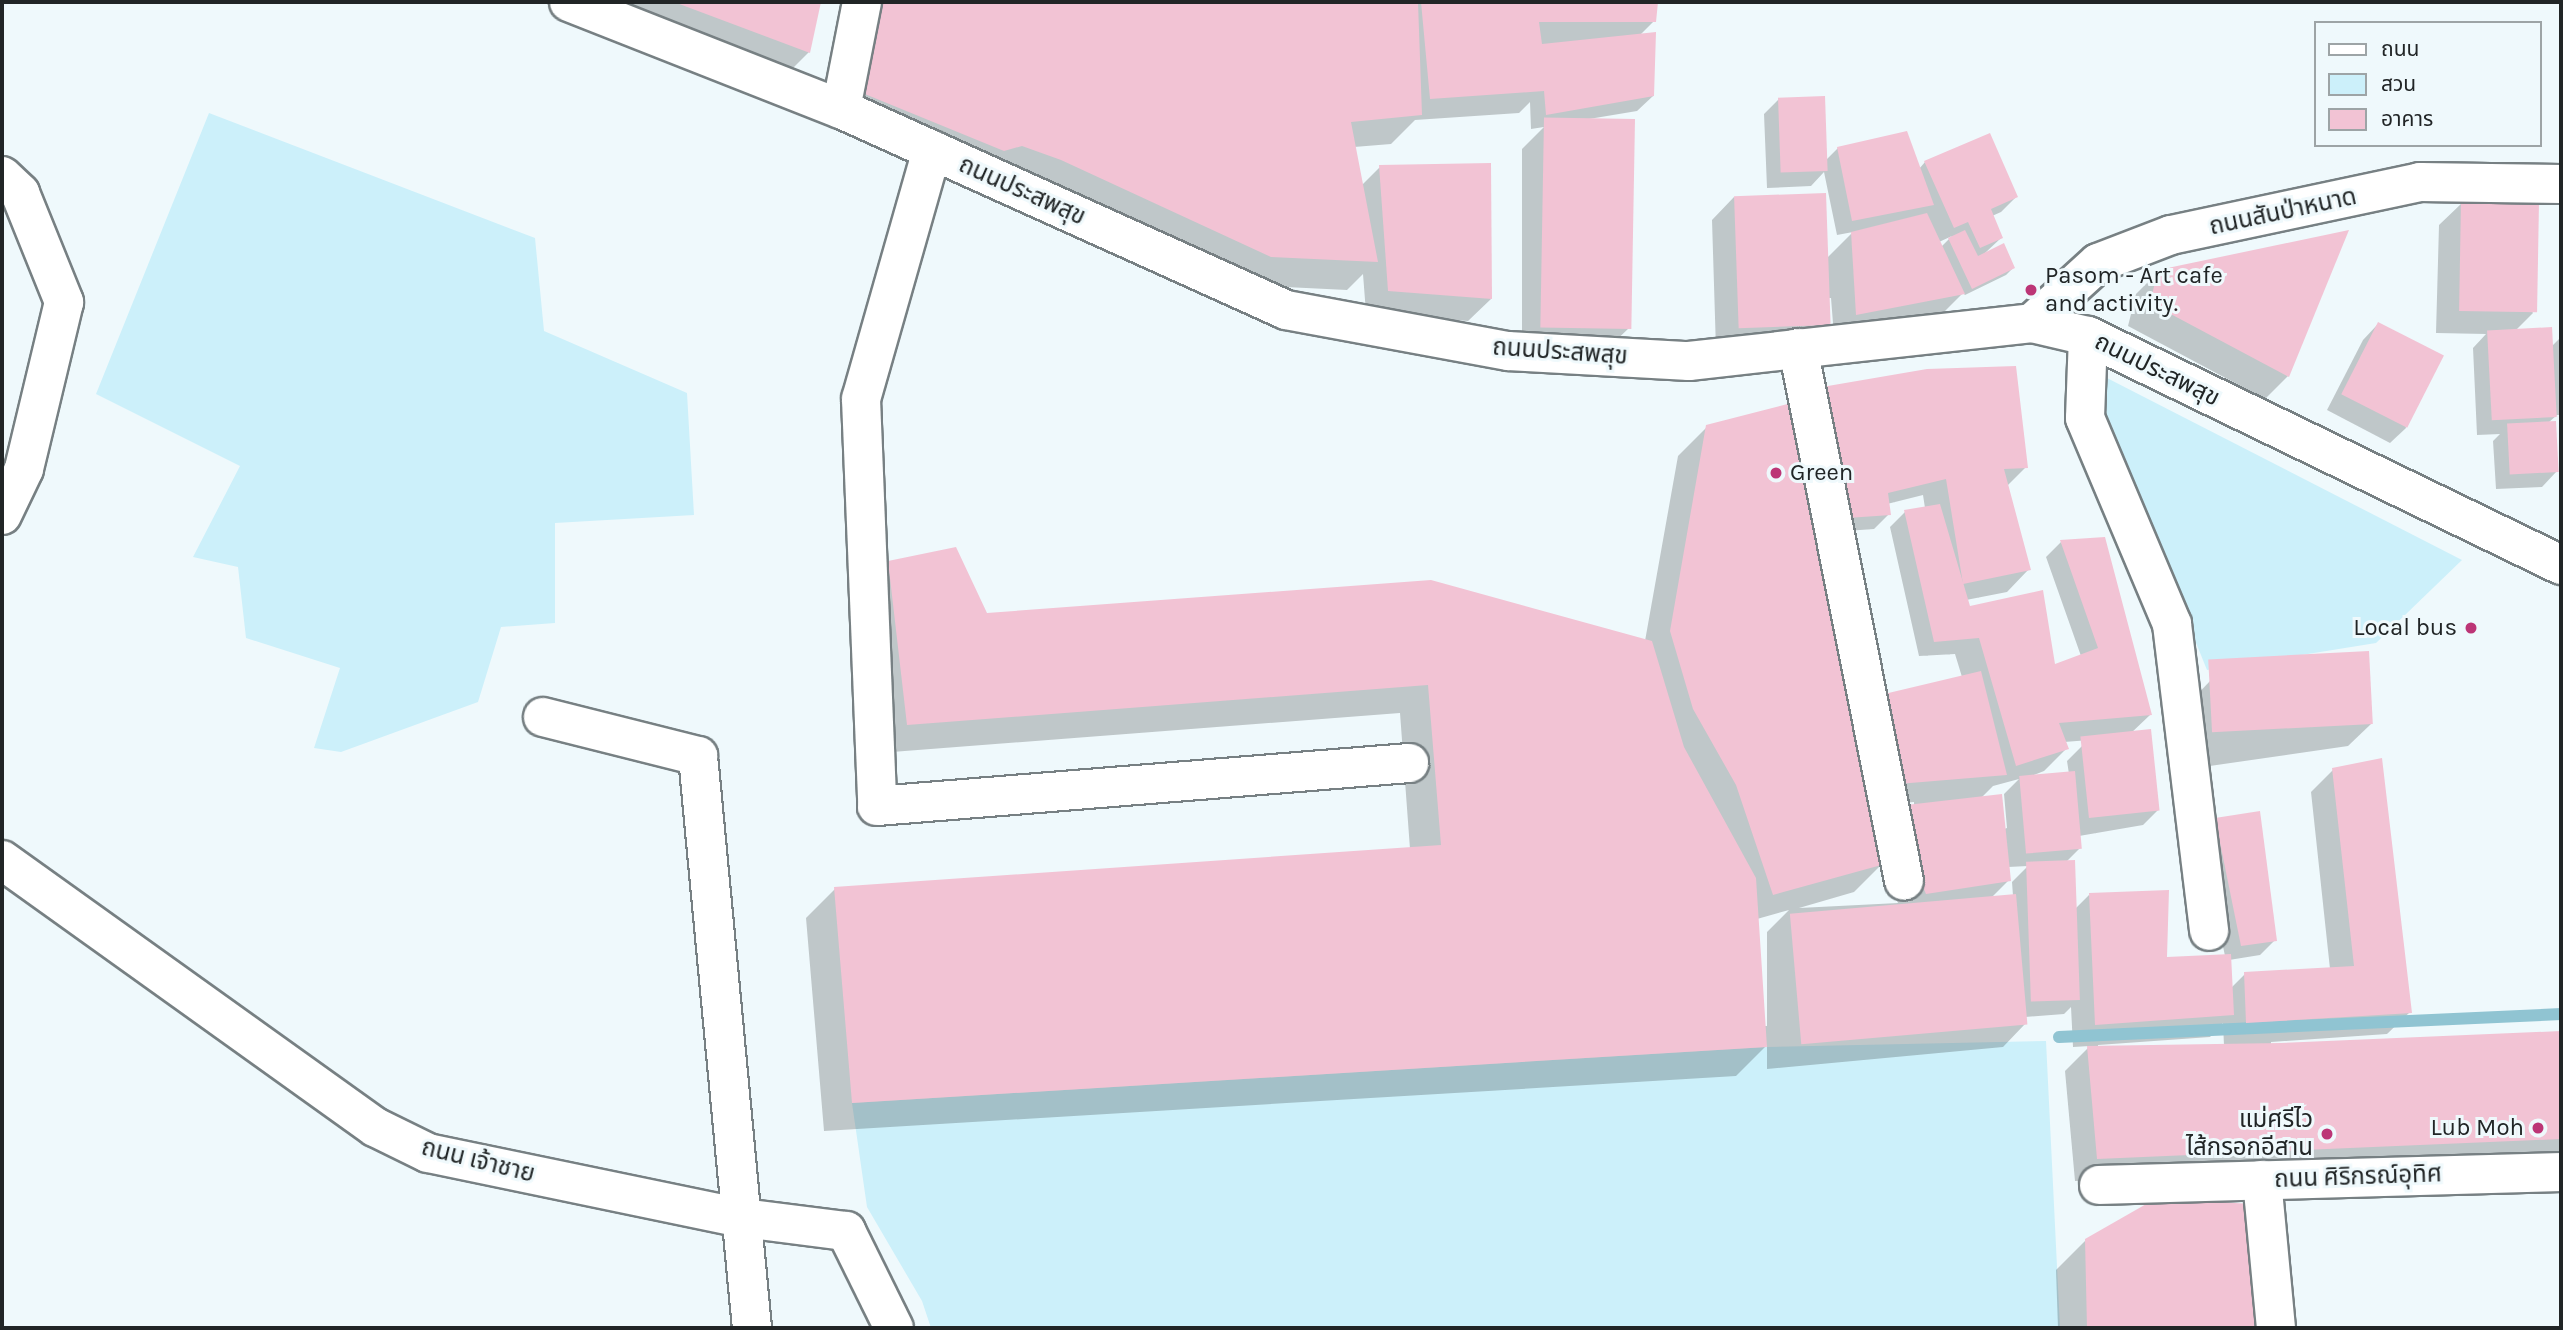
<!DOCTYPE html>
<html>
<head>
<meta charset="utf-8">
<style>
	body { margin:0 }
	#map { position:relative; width:2563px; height:1330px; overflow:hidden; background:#eff9fc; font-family:Karla,"Noto Sans Thai",sans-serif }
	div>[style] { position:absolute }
	.green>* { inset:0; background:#ccf0fa }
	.shadow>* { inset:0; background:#0003 }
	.stream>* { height:12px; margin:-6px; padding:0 6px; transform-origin:6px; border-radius:6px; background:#90c4d2 }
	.building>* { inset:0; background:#f2c3d4; transform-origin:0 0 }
	.roads { filter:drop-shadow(2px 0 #778083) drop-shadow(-2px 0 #778083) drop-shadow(0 2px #778083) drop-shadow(0 -2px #778083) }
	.minor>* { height:38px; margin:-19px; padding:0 19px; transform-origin:19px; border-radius:19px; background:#fff }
	.dots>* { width:19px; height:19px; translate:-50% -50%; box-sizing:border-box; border:4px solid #eff9fc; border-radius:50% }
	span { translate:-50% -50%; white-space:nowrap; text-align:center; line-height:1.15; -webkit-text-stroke:6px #eff9fc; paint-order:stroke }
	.street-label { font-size:24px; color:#212526 }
	.poi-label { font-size:24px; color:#212526 }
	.left { translate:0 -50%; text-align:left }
	.right { translate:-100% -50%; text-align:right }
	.frame { position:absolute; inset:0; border:4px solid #212526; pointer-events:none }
	.legend { position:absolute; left:2314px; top:21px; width:228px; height:126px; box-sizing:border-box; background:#eff9fc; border:2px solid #9da4a6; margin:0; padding:9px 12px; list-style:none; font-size:21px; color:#212526 }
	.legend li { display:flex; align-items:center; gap:14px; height:35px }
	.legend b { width:35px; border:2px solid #9da4a6 }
</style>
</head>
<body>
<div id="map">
	<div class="green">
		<div style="clip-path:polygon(209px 113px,535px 238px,544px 331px,687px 393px,694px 515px,555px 523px,555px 623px,501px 627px,478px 702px,341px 752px,314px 748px,340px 668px,246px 638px,238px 567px,193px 557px,240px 466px,96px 394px)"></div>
		<div style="clip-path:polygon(2105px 377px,2462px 560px,2376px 643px,2207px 670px,2104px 415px)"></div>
		<div style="clip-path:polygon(2046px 1041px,2060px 1328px,931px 1328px,922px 1301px,867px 1207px,852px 1103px,1767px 1047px)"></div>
	</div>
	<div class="shadow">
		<div style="clip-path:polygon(568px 2px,819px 2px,809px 52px,780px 81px)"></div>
		<div style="clip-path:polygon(857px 2px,1656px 2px,1654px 21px,1639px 36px,1653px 96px,1637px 111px,1577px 121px,1629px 328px,1606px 350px,1522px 344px,1522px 149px,1544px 127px,1531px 129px,1530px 102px,1519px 113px,1415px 120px,1391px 144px,1354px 147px,1362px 185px,1380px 167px,1491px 299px,1468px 321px,1366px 313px,1363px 274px,1347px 290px,1241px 285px,834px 112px)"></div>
		<div style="clip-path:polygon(evenodd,1779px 99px,1826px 160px,1838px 148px,1919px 169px,1925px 162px,2016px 197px,2001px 212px,1992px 216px,2001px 238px,1984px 254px,2013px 268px,2006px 275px,1965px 295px,1963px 293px,1940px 316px,1834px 336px,1831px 298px,1828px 298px,1829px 324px,1806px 347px,1716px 350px,1712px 220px,1734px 197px,1827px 258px,1853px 232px,1837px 235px,1824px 172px,1811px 186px,1767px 188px,1764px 114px,1779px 99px,1952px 236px,1941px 247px,1939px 242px,1952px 236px)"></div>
		<div style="clip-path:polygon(2462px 203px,2533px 313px,2515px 331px,2552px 346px,2561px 337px,2561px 415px,2557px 415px,2548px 423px,2557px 471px,2542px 487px,2496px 489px,2493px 441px,2500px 434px,2477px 435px,2473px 348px,2486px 334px,2436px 333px,2439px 225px)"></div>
		<div style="clip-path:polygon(2159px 271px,2288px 376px,2265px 399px,2128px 326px,2136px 294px)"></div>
		<div style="clip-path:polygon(2378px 324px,2406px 428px,2390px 443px,2327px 410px,2363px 340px)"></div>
		<div style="clip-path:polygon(evenodd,1808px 404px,2026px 467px,2007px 486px,2029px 569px,2007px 592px,1966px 600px,1969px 610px,2053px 666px,2081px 656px,2046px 557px,2061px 542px,2150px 715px,2129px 735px,2158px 810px,2143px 825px,2079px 836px,2080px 848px,2065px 863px,2075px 909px,2089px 895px,2166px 959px,2225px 956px,2200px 835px,2216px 820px,2275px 940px,2260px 955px,2229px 960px,2231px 988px,2245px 974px,2330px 969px,2311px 792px,2333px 770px,2410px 1012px,2387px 1034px,2271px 1042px,2271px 1045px,2561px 1033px,2561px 1166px,2075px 1181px,2065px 1071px,2090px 1046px,2073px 1047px,2071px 1007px,2064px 1014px,2025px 1017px,2025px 1024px,2003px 1047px,1767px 1069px,1767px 1045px,1736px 1076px,824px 1131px,806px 918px,835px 889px,1410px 849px,1400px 713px,879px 753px,860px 592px,889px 563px,986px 615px,1645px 641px,1678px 456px,1707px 427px,1875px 823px,1914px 806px,1914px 802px,1876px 805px,1962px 677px,1955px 654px,1919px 656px,1890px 527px,1905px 512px,1925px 508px,1923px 495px,1887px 504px,1889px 514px,1874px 529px,1832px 532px,1808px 404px,2103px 739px,2082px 746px,2067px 761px,2069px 774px,2029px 777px,2044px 771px,2067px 748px,2064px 742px,2103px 739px,1808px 404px,2019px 779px,2004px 794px,2007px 828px,2004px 829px,1981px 798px,1993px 786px,2019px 779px,1808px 404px,1882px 864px,1898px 903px,1799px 908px,1854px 892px,1882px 864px,1808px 404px,2028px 866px,2012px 882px,2013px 896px,1992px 897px,2009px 880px,2008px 867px,2028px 866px,1808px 404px,1789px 910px,1767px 932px,1767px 1026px,1764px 1026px,1757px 919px,1789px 910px,1808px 404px,2223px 1023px,2224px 1046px,2098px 1048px,2098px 1045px,2210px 1037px,2223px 1023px)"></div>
		<div style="clip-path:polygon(2211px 680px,2371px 724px,2348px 746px,2196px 768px,2189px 703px)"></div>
		<div style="clip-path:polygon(2086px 1240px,2262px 1328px,2058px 1328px,2056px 1270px)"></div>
	</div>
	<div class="stream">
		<div style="left:2059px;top:1037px;width:503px;rotate:-2.62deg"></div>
	</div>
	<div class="building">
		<div style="clip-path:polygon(674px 2px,821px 2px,810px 53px)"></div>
		<div style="clip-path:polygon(879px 2px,1418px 2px,1422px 115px,1351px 122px,1378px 262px,1271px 257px,1061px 160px,1022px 146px,1004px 151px,855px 90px)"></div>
		<div style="clip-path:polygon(1421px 2px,1658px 2px,1656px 22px,1539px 22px,1542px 44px,1656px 32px,1654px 96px,1546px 115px,1544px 91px,1430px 99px)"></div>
		<div style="left:1825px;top:96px;width:75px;height:47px;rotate:88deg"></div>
		<div style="left:1635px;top:119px;width:210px;height:91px;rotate:91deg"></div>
		<div style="clip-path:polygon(1907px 131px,1934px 205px,1852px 221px,1837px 147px)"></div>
		<div style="clip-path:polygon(1990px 133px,2018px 197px,1991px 209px,2003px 238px,1980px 248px,1968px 222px,1954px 228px,1924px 161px)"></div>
		<div style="clip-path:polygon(1491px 163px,1492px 299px,1388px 291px,1379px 165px)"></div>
		<div style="left:1826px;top:193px;width:132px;height:92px;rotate:88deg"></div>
		<div style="left:2461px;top:201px;width:78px;height:110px;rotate:1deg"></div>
		<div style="clip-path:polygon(1927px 213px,1965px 294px,1856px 315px,1851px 232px)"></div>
		<div style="clip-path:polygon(1965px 230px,1978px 256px,2004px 243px,2015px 268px,1972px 289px,1948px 238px)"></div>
		<div style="clip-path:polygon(2349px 230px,2289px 377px,2150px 303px,2158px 270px)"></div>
		<div style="left:2378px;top:322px;width:74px;height:81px;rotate:27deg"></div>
		<div style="left:2552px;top:327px;width:90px;height:65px;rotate:87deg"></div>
		<div style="clip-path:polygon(2016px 366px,2028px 468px,2004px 469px,2031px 570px,1963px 584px,1946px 479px,1888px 493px,1891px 515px,1847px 518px,1822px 387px,1927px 369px)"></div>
		<div style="clip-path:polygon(1795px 402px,1885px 864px,1773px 895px,1736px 785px,1693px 709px,1670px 631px,1706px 425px)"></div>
		<div style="left:2556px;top:421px;width:51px;height:49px;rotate:87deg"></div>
		<div style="clip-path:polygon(1940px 504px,1970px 606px,2043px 590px,2055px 664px,2098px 648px,2060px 540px,2105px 537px,2152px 715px,2059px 723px,2069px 749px,2016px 766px,1979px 638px,1934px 642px,1904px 510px)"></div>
		<div style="clip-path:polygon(956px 547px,987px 613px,1431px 580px,1652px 641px,1684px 747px,1756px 878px,1767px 1047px,852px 1103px,834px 887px,1441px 845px,1428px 685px,907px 725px,888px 561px)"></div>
		<div style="left:2369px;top:651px;width:73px;height:161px;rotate:87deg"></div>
		<div style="clip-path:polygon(1981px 671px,2007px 775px,1898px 784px,1880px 695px)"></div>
		<div style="left:2151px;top:729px;width:82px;height:71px;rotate:84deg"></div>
		<div style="clip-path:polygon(2382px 758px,2412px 1013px,2246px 1023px,2244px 972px,2354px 966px,2332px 768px)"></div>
		<div style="left:2075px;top:771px;width:78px;height:56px;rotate:85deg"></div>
		<div style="clip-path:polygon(2002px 794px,2011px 881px,1926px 894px,1889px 807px)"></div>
		<div style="clip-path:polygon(2260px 811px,2277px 941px,2241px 946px,2215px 818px)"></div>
		<div style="left:2075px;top:860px;width:140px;height:49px;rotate:88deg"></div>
		<div style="clip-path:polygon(2169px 890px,2167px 957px,2231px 954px,2234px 1015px,2095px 1025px,2089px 893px)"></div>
		<div style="left:2016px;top:894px;width:131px;height:227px;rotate:85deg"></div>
		<div style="clip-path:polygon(2561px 1031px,2561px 1139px,2097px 1159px,2087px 1046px,2281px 1043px)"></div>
		<div style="clip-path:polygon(2155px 1199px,2254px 1204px,2264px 1328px,2087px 1328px,2085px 1239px)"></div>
	</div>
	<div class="roads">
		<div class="minor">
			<div style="left:569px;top:2px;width:292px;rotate:21.5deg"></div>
			<div style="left:841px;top:109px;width:488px;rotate:24.3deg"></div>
			<div style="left:1286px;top:310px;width:226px;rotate:10.5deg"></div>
			<div style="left:1508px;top:351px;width:181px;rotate:3.2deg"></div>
			<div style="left:1689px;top:361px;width:345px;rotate:-6.3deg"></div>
			<div style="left:2032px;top:323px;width:57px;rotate:13.1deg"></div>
			<div style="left:2088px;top:336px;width:526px;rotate:25.83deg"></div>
			<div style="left:841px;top:109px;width:109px;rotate:-78.9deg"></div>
			<div style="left:932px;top:150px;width:259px;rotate:105.9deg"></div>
			<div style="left:861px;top:399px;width:407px;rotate:87.7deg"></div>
			<div style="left:877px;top:806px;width:534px;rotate:-4.62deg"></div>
			<div style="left:2px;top:176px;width:25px;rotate:43deg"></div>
			<div style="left:20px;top:193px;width:118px;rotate:68deg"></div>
			<div style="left:64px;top:302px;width:172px;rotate:103.5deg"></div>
			<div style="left:24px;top:469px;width:51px;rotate:115.6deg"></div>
			<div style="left:2032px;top:323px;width:89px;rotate:-42.3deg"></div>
			<div style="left:2098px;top:263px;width:78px;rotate:-21deg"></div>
			<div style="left:2171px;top:235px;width:255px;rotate:-12deg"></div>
			<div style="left:2420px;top:182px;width:141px;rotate:0.8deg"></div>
			<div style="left:2088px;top:336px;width:82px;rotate:92.1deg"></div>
			<div style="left:2085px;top:418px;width:224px;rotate:67.1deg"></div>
			<div style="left:2172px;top:624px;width:309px;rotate:83.1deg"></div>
			<div style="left:1798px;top:348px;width:543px;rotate:78.75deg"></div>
			<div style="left:543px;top:717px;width:160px;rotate:14.1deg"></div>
			<div style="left:698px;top:756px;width:575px;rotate:84.61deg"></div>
			<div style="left:2px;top:860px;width:459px;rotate:35.6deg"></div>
			<div style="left:375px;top:1127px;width:59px;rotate:26.1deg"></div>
			<div style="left:428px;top:1153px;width:322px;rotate:11.7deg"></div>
			<div style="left:743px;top:1218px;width:104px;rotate:7.2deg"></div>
			<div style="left:846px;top:1231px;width:108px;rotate:63.7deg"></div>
			<div style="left:2262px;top:1180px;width:149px;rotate:84.6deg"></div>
			<div style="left:2099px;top:1185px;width:462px;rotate:-1.6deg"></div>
		</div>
	</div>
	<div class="dots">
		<div style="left:2031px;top:290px;background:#bc3576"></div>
		<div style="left:1776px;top:473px;background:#bc3576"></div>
		<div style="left:2471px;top:628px;background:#bc3576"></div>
		<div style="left:2538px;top:1128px;background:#bc3576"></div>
		<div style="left:2327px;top:1134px;background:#bc3576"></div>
	</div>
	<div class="street-label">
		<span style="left:1022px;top:191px;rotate:24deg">ถนนประสพสุข</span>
		<span style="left:2283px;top:212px;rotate:-12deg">ถนนสันป่าหนาด</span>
		<span style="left:1560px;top:352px;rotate:4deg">ถนนประสพสุข</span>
		<span style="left:2157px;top:370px;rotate:26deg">ถนนประสพสุข</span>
		<span style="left:478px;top:1161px;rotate:14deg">ถนน เจ้าชาย</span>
		<span style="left:2358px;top:1177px;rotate:-2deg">ถนน ศิริกรณ์อุทิศ</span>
	</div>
	<div class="poi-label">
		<span class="left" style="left:2045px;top:290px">Pasom - Art cafe<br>and activity.</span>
		<span class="left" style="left:1790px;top:473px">Green</span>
		<span class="right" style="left:2457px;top:628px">Local bus</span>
		<span class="right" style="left:2313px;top:1134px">แม่ศรีไว<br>ไส้กรอกอีสาน</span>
		<span class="right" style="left:2524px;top:1128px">Lub Moh</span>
	</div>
	<div class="frame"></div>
	<ul class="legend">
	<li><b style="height:9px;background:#fff"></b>ถนน</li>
	<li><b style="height:19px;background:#ccf0fa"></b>สวน</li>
	<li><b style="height:19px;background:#f2c3d4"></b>อาคาร</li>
	</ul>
</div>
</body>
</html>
